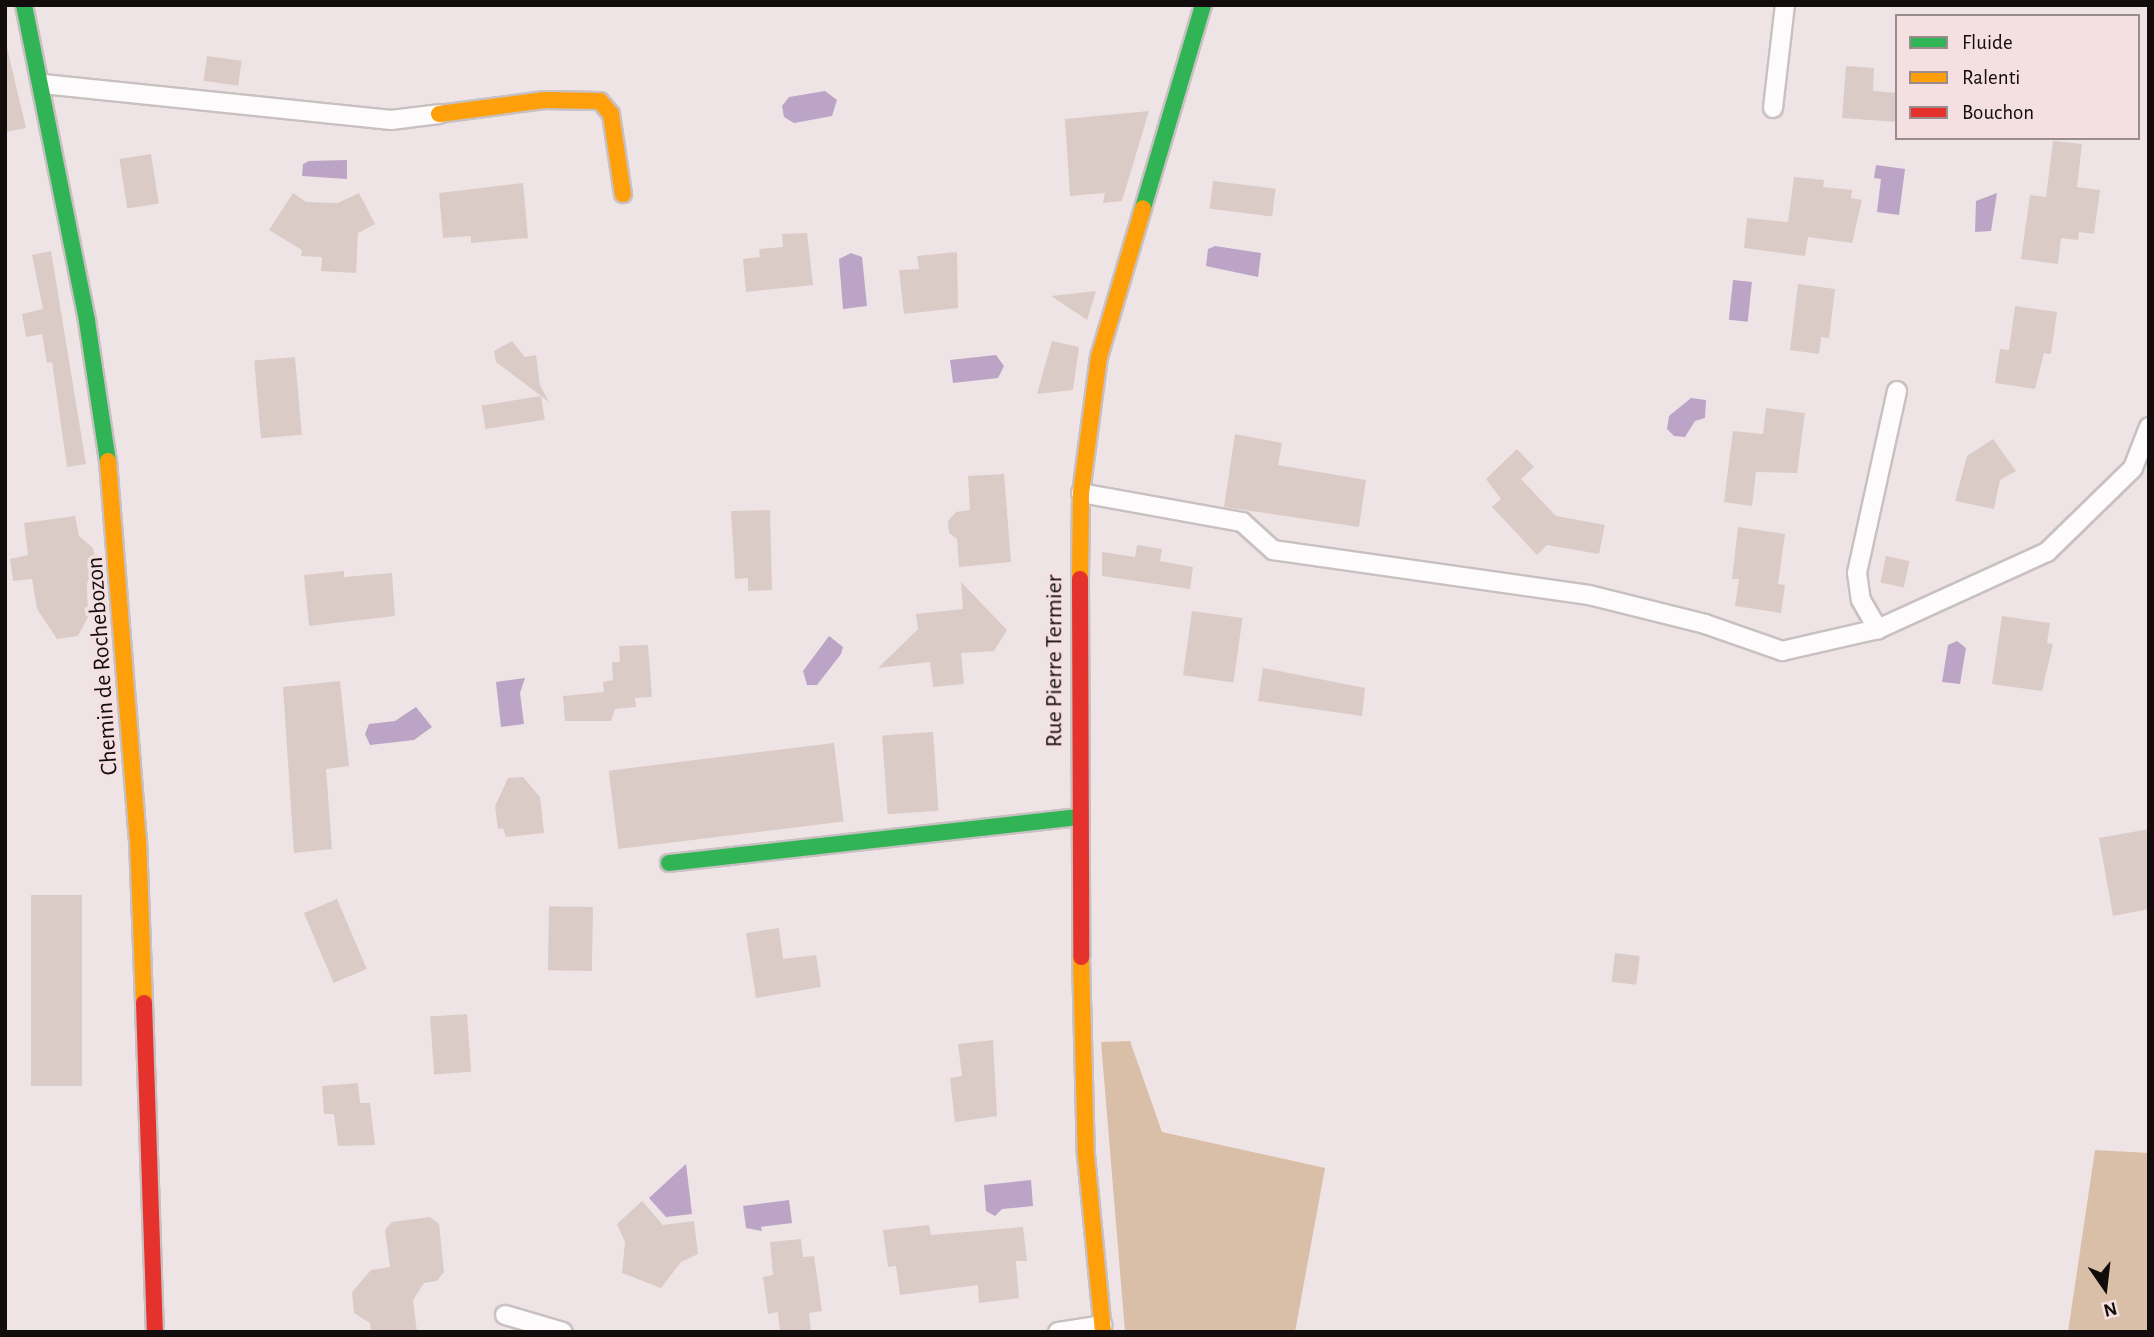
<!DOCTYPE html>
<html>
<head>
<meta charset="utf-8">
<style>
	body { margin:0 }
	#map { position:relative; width:2154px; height:1337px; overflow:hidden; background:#efe4e5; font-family:"Alegreya Sans",sans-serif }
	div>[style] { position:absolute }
	.forest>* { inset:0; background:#d9bfa7 }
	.water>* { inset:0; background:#bba4c6; transform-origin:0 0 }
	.building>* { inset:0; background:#dbcbc7; transform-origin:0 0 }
	.roads { filter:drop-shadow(2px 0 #c8c0c1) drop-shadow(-2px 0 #c8c0c1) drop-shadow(0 2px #c8c0c1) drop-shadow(0 -2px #c8c0c1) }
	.lane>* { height:18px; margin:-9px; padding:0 9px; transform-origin:9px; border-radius:9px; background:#fdfbfb }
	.fast>* { height:16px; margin:-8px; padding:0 8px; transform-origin:8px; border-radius:8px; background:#30b455 }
	.slow>* { height:16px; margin:-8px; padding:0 8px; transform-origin:8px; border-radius:8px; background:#ff9f0a }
	.jam>* { height:16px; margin:-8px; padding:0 8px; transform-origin:8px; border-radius:8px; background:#e5322d }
	span { translate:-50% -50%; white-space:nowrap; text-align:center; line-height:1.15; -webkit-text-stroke:7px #f4dfe1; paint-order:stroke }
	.street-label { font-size:24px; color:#130c0d }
	.frame { position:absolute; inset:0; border:7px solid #130c0d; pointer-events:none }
	.legend { position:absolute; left:1895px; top:14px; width:245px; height:126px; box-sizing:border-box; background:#f4dfe1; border:2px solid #9a8b8c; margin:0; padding:9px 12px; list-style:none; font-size:21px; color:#130c0d }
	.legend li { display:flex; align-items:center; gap:14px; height:35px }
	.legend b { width:35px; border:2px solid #9a8b8c }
	.north { position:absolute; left:2070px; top:1253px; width:70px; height:70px; -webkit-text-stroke:5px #f4dfe1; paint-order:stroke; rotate:166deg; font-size:19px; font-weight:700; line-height:28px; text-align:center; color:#130c0d }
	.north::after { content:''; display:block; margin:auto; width:24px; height:32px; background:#130c0d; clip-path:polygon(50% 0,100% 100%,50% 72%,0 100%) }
</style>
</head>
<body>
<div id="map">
	<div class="forest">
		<div style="clip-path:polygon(1130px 1041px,1162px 1132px,1325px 1168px,1295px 1332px,1125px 1332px,1101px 1042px)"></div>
		<div style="clip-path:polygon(2095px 1150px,2149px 1153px,2149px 1332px,2068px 1332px)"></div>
	</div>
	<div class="water">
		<div style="clip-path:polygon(825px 91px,837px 100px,832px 116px,794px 123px,784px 117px,782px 106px,789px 97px)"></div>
		<div style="clip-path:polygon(347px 160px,347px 179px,302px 176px,303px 164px,309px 161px)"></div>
		<div style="clip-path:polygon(1876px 165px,1905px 169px,1899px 215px,1877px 212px,1881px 179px,1874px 178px)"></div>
		<div style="clip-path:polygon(1997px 193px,1991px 231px,1975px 232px,1976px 201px)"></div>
		<div style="clip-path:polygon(1215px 246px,1261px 253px,1258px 277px,1206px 266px,1208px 249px)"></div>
		<div style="clip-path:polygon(851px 253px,862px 257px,867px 306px,843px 309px,839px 259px)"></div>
		<div style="left:1733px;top:280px;width:19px;height:40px;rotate:6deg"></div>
		<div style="clip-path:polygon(996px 355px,1004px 366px,998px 378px,953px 383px,950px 360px)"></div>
		<div style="clip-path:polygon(1691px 398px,1706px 400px,1705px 418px,1695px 421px,1685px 437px,1674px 436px,1667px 429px,1669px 416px)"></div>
		<div style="clip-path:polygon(829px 636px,843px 647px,841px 654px,817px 685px,807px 685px,803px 671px)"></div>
		<div style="clip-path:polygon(1957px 641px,1966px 648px,1960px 684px,1942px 682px,1948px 645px)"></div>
		<div style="clip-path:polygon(525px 678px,520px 693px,524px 724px,501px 727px,496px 682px)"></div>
		<div style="clip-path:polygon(416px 707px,432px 727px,414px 740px,370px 745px,365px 734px,369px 724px,395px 721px)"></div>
		<div style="clip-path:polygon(686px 1164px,692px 1214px,666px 1217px,649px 1198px)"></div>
		<div style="clip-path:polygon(1031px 1180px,1033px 1206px,1002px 1209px,995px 1216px,986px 1211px,984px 1185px)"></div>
		<div style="clip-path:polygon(789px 1200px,792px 1223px,761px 1227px,762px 1231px,746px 1228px,743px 1206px)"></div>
	</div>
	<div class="building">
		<div style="clip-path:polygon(5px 39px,26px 128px,5px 132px)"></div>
		<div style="left:207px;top:56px;width:35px;height:25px;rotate:8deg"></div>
		<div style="clip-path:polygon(1846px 66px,1874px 68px,1873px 91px,1897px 93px,1897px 122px,1842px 118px)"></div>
		<div style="clip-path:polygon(1149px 111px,1122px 201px,1103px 203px,1105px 193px,1070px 196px,1065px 119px)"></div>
		<div style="clip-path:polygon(2053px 141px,2082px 144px,2077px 187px,2100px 190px,2094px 234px,2079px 232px,2078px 240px,2061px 238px,2058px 264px,2021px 259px,2030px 195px,2046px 197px)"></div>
		<div style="left:151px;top:154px;width:50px;height:32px;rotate:81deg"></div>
		<div style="clip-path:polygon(1794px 177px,1824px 180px,1823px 187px,1852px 190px,1851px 198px,1862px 200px,1852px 243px,1808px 237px,1805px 256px,1744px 248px,1747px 218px,1788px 222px)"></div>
		<div style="left:1213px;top:181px;width:63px;height:28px;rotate:7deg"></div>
		<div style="clip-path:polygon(523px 183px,528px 238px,471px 243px,471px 236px,443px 238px,439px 193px)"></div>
		<div style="clip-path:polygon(293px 193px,306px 202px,338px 203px,359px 193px,375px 224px,358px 233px,356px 273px,321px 271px,322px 257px,301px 256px,302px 250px,269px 230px)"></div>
		<div style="clip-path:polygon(807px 233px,813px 285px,746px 292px,743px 259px,760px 257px,759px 249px,783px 247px,782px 234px)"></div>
		<div style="clip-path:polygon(51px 251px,86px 464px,67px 467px,52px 362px,47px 363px,42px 334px,26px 337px,22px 314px,43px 309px,32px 255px)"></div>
		<div style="clip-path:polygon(957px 252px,958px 308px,904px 314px,899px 270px,919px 269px,917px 256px)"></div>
		<div style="clip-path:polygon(1798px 284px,1835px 289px,1829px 338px,1821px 337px,1819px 354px,1790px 350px)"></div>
		<div style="clip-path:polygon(1096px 291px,1087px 320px,1051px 296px)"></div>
		<div style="clip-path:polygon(2015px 306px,2057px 312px,2051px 354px,2044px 353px,2035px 389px,1995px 383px,2000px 349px,2009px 350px)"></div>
		<div style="clip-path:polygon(512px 341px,525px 357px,536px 355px,540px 385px,549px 402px,496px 362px,494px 351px)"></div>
		<div style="clip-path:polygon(1052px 341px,1079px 347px,1073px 390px,1037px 394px)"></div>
		<div style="left:295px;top:357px;width:78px;height:41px;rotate:85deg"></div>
		<div style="left:541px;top:396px;width:24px;height:60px;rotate:81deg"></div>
		<div style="clip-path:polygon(1766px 408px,1805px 413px,1797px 473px,1756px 472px,1752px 506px,1724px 502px,1733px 431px,1763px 434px)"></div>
		<div style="clip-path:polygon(1235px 434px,1282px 443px,1278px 465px,1366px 480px,1359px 527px,1224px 507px)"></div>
		<div style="clip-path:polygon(1993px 439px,2016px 471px,2000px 480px,1994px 509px,1955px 501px,1967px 456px)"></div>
		<div style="clip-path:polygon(1517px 449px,1534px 467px,1521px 479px,1556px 516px,1605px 525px,1599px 554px,1547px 545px,1537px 555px,1492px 507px,1501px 499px,1486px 479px)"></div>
		<div style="clip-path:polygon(1004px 474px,1011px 562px,959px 567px,957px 539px,949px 533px,948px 521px,956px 512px,970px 510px,968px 476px)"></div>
		<div style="clip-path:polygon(770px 510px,772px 590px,748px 591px,748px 578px,735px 579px,731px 511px)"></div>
		<div style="clip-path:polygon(75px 516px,79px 536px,93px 548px,96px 563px,87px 584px,88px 617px,78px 636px,57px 639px,37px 609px,32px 579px,13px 581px,10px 559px,28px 555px,24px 523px)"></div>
		<div style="clip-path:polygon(1738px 527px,1785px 534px,1778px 584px,1785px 585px,1781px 613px,1735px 606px,1739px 579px,1732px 579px)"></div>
		<div style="clip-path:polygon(1137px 545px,1162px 549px,1160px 561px,1193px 567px,1190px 589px,1102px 576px,1102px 552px,1135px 557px)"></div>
		<div style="left:1886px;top:556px;width:24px;height:27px;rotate:12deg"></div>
		<div style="clip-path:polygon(344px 571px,344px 577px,392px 573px,395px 616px,309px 626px,304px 575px)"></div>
		<div style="clip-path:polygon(961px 582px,1007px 630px,994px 651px,961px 653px,964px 684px,933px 687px,930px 662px,878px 668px,918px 629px,916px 614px,963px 609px)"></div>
		<div style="left:1192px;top:611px;width:51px;height:65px;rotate:8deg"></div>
		<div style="clip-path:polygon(2002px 616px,2050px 623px,2047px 643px,2053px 644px,2042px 691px,1992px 684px)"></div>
		<div style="clip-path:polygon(648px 645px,652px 697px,635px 698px,636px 707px,615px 709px,611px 721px,565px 721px,563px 696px,604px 692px,603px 682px,613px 680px,612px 662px,620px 662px,619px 646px)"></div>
		<div style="clip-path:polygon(1263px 668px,1365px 688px,1362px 716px,1258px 701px)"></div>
		<div style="clip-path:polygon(340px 681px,349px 766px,326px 769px,332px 849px,294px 853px,283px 687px)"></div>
		<div style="left:933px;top:732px;width:79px;height:51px;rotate:86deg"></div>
		<div style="left:834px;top:743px;width:79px;height:227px;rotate:83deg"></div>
		<div style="clip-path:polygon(523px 777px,540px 797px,544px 833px,506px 837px,503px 828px,498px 829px,495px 806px,508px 778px)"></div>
		<div style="clip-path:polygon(2149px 829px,2149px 909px,2113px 916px,2099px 838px)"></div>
		<div style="left:31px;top:895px;width:51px;height:191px"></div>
		<div style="left:337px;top:899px;width:76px;height:36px;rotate:67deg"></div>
		<div style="left:593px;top:907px;width:64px;height:44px;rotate:91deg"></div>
		<div style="clip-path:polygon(779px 928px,783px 959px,816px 955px,821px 987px,756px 998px,746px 933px)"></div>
		<div style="left:1615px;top:953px;width:25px;height:29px;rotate:7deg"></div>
		<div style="left:467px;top:1014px;width:58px;height:37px;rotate:86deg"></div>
		<div style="clip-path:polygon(993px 1040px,997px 1116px,955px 1122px,950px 1078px,962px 1076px,958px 1044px)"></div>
		<div style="clip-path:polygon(358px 1083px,360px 1103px,370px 1103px,375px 1145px,338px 1146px,334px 1114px,324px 1114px,322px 1086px)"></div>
		<div style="clip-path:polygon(642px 1201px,663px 1225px,694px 1221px,698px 1254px,681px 1262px,661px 1288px,622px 1273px,625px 1242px,617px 1224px)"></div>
		<div style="clip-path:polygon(430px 1217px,439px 1224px,444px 1272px,437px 1281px,424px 1283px,413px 1300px,417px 1332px,371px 1332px,370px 1323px,354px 1313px,352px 1292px,371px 1270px,390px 1267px,385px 1230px,392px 1222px)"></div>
		<div style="clip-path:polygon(929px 1225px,931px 1235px,1023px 1227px,1027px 1261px,1016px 1261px,1019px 1298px,979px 1303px,978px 1285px,900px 1295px,896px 1266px,888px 1267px,883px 1230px)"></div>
		<div style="clip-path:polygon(801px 1239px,803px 1257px,814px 1256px,822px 1311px,809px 1313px,811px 1332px,780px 1332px,778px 1312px,768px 1314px,763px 1277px,773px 1275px,770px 1242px)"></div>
	</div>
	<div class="roads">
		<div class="lane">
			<div style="left:43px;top:84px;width:350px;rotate:5.9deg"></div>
			<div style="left:391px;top:120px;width:48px;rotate:-7.1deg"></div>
			<div style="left:1773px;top:108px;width:104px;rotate:-83.4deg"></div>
			<div style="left:1897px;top:391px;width:186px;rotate:102.4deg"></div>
			<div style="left:1857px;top:573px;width:27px;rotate:82deg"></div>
			<div style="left:1861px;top:600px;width:34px;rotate:60deg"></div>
			<div style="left:1878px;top:629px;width:186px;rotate:-24.5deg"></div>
			<div style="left:2047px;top:552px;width:120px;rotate:-44.3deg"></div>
			<div style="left:2133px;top:468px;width:44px;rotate:-68.7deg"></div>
			<div style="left:1081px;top:493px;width:164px;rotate:10.2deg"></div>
			<div style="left:1242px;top:522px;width:42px;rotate:42.1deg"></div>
			<div style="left:1273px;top:550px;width:319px;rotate:8.1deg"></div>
			<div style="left:1589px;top:595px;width:120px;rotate:14deg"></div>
			<div style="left:1705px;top:624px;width:82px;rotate:19.3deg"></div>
			<div style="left:1782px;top:651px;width:98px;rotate:-12.9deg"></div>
			<div style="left:505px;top:1315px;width:60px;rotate:16.3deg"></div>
			<div style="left:1058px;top:1332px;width:45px;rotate:-9deg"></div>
		</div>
		<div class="fast">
			<div style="left:24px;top:5px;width:322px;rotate:78.7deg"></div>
			<div style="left:87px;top:321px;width:142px;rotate:81.5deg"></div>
			<div style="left:1143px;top:208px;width:212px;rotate:-73.5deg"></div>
			<div style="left:669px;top:863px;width:411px;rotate:-6.4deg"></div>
		</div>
		<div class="slow">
			<div style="left:439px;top:114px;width:107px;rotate:-7.5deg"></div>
			<div style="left:545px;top:100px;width:55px;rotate:1deg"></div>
			<div style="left:600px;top:101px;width:17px;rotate:50deg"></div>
			<div style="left:611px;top:114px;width:81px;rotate:81.5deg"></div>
			<div style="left:108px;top:461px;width:379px;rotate:85.5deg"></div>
			<div style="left:138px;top:839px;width:164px;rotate:87.9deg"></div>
			<div style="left:1080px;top:579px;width:86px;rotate:-89.3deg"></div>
			<div style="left:1081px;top:493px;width:137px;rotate:-82.5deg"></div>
			<div style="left:1099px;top:357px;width:155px;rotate:-73.5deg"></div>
			<div style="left:1081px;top:957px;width:198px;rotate:88.6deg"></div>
			<div style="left:1086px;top:1155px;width:178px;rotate:84.5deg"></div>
		</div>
		<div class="jam">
			<div style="left:1080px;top:579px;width:378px;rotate:89.8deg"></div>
			<div style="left:144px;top:1003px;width:329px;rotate:88.1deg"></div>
		</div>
	</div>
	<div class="street-label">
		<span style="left:1055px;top:661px;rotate:-90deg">Rue Pierre Termier</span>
		<span style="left:103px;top:666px;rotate:-94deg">Chemin de Rochebozon</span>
	</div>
	<div class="frame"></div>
	<ul class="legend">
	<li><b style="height:9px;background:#30b455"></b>Fluide</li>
	<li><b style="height:9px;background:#ff9f0a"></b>Ralenti</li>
	<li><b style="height:9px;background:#e5322d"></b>Bouchon</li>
	</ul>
	<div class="north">N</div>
</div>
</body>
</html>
